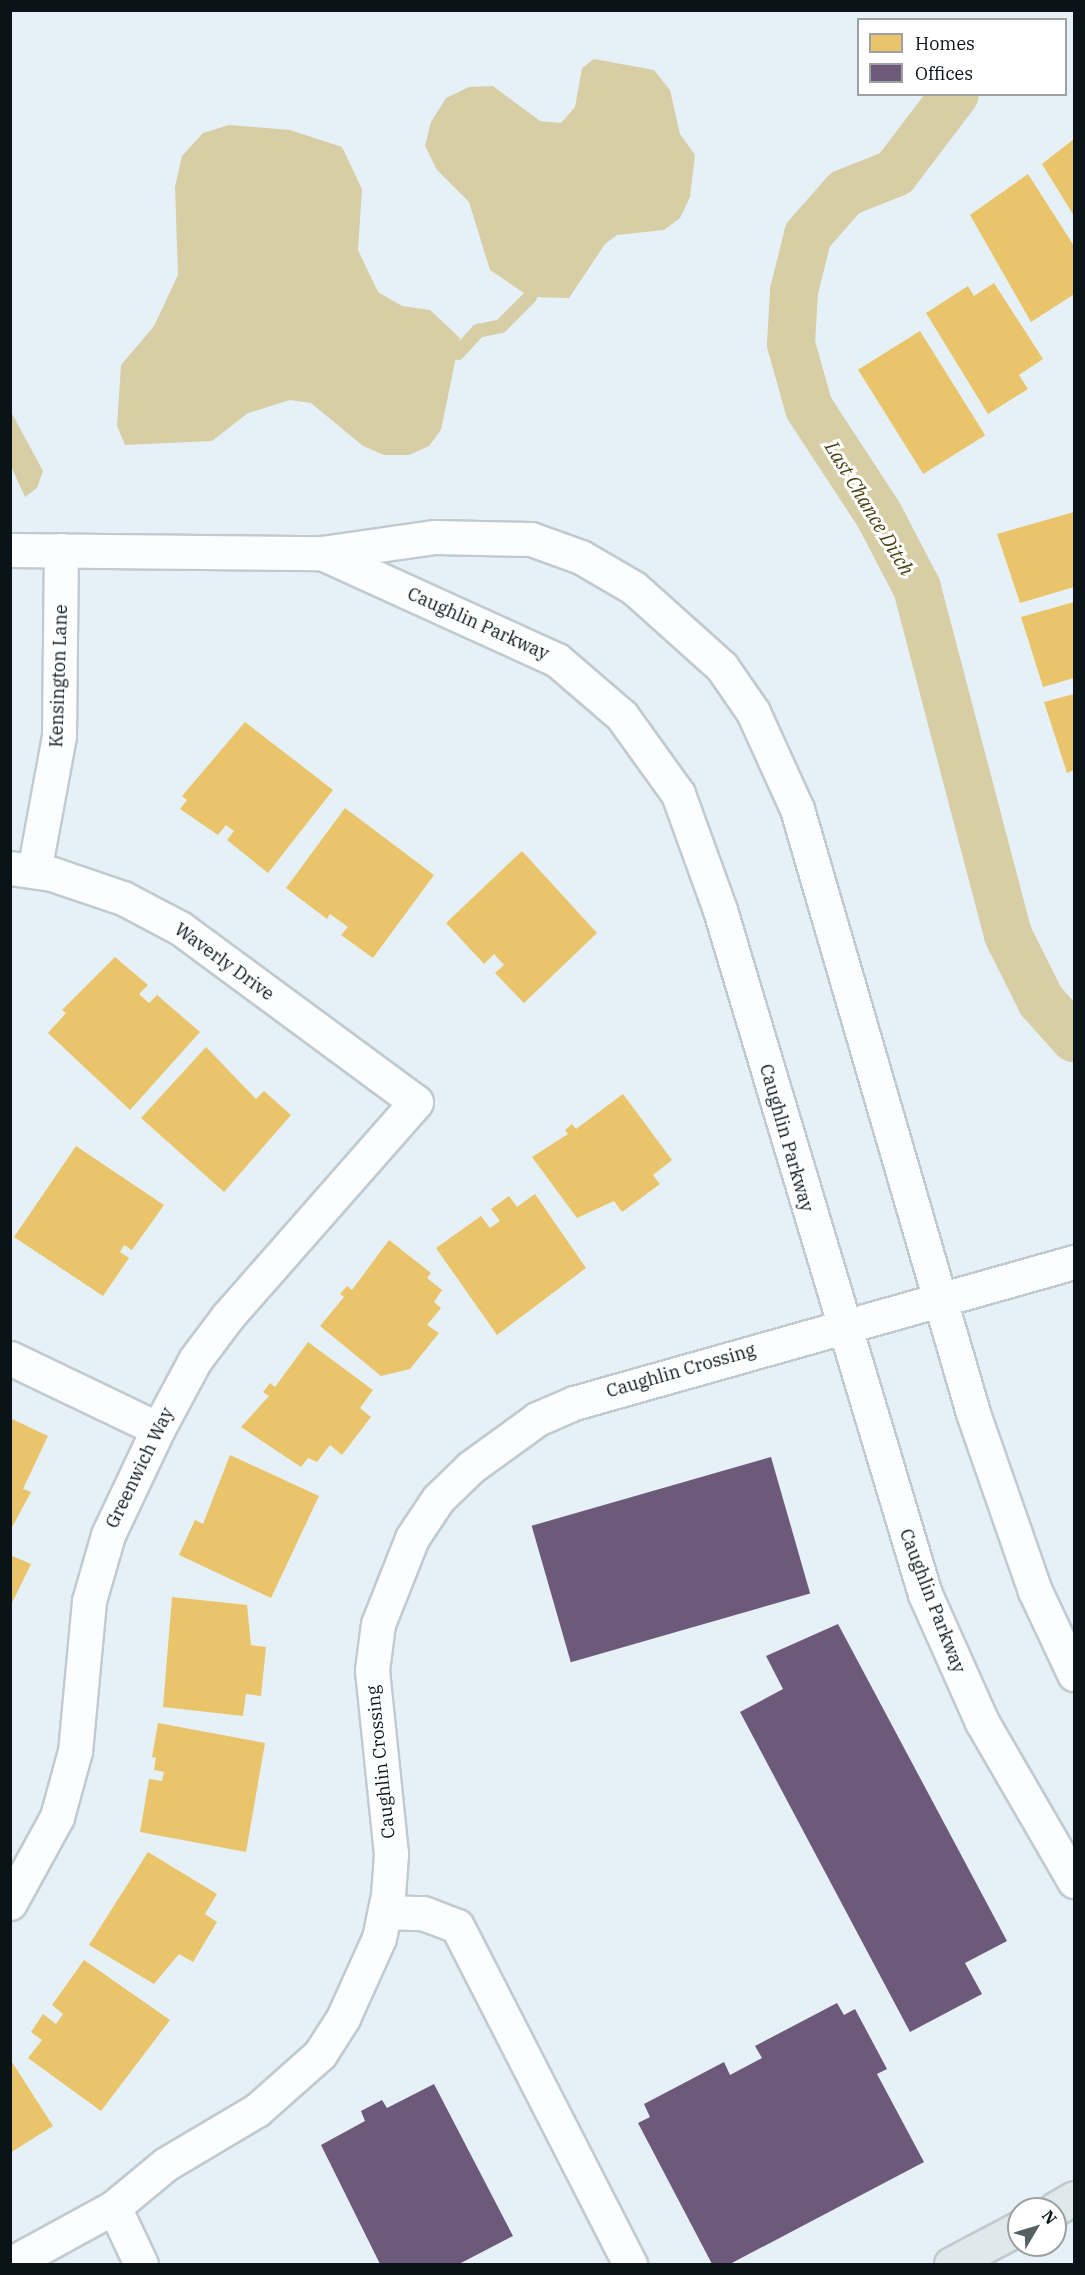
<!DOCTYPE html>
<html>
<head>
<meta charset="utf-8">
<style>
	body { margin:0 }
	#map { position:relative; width:1085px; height:2275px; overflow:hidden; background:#e6f1f7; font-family:"IBM Plex Serif",serif }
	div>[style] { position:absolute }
	.water>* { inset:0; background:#d7cea6 }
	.homes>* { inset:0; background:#e9c46a; transform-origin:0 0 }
	.offices>* { inset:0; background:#6d597a; transform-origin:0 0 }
	.stream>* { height:14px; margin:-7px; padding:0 7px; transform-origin:7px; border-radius:7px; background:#d7cea6 }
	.canal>* { height:48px; margin:-24px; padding:0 24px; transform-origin:24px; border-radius:24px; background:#d7cea6 }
	.roads { filter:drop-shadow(2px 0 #c1cacf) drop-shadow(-2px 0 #c1cacf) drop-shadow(0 2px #c1cacf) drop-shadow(0 -2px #c1cacf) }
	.minor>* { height:33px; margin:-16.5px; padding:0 16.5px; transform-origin:16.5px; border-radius:16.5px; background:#fbfdfe }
	.major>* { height:33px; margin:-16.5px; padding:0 16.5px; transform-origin:16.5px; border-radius:16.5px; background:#dfe8eb }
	span { translate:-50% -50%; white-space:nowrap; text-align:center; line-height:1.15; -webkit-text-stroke:6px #fff; paint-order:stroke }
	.street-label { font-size:18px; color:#0a1317 }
	.water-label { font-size:20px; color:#4c4011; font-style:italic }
	.frame { position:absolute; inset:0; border:12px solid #0a1317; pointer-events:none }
	.legend { position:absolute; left:857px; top:18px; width:210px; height:78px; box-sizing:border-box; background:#fff; border:2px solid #9da1a2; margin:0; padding:8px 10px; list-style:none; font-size:18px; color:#0a1317 }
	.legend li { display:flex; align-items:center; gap:12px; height:30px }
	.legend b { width:30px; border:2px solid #9da1a2 }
	.north { position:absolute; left:1007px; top:2197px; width:60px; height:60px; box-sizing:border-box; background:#fff; border:2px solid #9da1a2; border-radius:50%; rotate:52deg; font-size:16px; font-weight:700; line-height:24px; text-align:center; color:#0a1317 }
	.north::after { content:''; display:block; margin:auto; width:21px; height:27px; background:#576165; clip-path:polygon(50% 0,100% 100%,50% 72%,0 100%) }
</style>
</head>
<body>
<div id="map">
	<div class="water">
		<div style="clip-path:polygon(594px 59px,654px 70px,670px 90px,680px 134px,695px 155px,690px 197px,680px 218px,664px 230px,617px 235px,605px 244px,569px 298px,530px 297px,490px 270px,469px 202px,437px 170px,425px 146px,431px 122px,446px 98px,469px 87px,493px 86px,540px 121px,561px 123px,575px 107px,582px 68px)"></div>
		<div style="clip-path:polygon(229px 125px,290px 130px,342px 147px,362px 189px,358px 250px,378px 292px,402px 306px,430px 310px,460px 338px,441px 430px,429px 446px,409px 455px,384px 455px,363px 446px,311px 403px,290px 400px,248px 413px,212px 441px,125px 445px,117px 426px,121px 365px,154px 326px,178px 275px,175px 187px,182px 156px,203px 133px)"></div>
		<div style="clip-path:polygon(10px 410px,43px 471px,37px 488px,25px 497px,11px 466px)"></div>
	</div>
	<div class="homes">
		<div style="clip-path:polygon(1074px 139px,1074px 216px,1042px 164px)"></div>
		<div style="clip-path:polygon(1028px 174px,1074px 246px,1073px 295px,1031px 322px,970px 215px)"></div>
		<div style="clip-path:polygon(994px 283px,1043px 359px,1019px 375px,1028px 389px,988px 414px,926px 313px,968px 286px,974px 296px)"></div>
		<div style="left:920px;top:331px;width:123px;height:73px;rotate:58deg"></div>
		<div style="clip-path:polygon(1074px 512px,1074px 587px,1020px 603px,997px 534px)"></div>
		<div style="clip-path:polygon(1074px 602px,1074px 678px,1043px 687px,1021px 617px)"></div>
		<div style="clip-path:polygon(1074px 694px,1074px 770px,1067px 773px,1044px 702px)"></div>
		<div style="clip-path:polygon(245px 722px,333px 790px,268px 873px,227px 840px,234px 831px,226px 825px,218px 835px,180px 809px,187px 800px,182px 796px)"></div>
		<div style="clip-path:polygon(345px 808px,434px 875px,373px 958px,341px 935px,348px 927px,330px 914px,327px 919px,286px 888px)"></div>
		<div style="clip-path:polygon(522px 851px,597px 933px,524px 1003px,495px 973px,504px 965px,494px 954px,484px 964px,446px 923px)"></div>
		<div style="clip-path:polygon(115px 957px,148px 985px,139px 994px,149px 1003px,157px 995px,200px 1032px,130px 1110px,48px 1033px,66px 1013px,62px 1010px)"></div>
		<div style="clip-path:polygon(206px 1047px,256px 1099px,264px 1091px,291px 1115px,224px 1192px,141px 1118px)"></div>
		<div style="clip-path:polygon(623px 1094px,672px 1160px,653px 1175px,660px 1184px,622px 1212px,614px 1201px,577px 1218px,532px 1157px,568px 1134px,565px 1130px,572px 1124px,576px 1129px)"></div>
		<div style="clip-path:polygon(76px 1146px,164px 1205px,132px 1250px,124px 1245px,120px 1252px,129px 1258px,103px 1296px,14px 1237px)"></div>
		<div style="clip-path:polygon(535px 1194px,586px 1268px,497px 1335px,436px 1248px,481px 1216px,490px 1228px,500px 1221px,491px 1209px,509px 1196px,517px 1207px)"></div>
		<div style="clip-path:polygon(389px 1240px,431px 1273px,427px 1278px,442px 1290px,434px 1302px,441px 1308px,427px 1325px,439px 1333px,410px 1369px,381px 1376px,320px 1326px,344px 1297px,340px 1294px,347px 1286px,352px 1290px)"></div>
		<div style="clip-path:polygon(308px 1342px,373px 1390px,360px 1408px,371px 1417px,342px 1455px,330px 1445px,317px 1462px,308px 1458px,301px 1467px,241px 1427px,269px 1396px,263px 1392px,270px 1383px,275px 1387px)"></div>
		<div style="clip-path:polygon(10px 1418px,48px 1436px,23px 1489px,31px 1492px,10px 1531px)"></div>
		<div style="clip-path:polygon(230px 1455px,319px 1496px,271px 1598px,179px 1555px,195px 1520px,203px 1524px)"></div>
		<div style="clip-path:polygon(10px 1555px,31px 1564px,10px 1607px)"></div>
		<div style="clip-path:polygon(172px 1597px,247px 1605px,251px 1645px,266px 1647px,261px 1696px,246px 1694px,243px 1716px,163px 1707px)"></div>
		<div style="clip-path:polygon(158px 1723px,265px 1743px,246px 1852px,140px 1832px,149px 1779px,162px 1781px,164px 1772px,154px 1770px,156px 1758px,152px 1757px)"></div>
		<div style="clip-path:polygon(148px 1852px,217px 1894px,205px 1914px,217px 1922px,193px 1962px,179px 1954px,154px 1984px,89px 1945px)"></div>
		<div style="clip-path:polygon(84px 1960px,170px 2020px,101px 2111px,28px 2058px,42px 2040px,31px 2032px,43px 2014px,56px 2024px,63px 2014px,52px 2005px)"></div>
		<div style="clip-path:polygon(10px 2059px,53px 2126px,10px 2153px)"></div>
	</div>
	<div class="offices">
		<div style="left:771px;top:1457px;width:142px;height:249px;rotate:74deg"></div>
		<div style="clip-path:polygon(838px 1624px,1007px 1941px,965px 1963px,982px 1994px,910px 2032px,740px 1712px,783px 1689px,766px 1656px)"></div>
		<div style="clip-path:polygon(837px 2003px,844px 2015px,855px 2009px,887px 2069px,877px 2074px,924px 2162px,730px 2264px,712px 2264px,638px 2123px,650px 2117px,644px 2104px,724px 2062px,730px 2075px,762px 2058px,755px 2046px)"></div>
		<div style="clip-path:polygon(434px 2084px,513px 2236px,459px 2264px,380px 2264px,321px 2145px,365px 2121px,361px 2111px,382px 2100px,387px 2108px)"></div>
	</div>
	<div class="stream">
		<div style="left:458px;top:353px;width:30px;rotate:-48deg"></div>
		<div style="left:478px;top:331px;width:24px;rotate:-12deg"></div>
		<div style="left:501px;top:326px;width:41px;rotate:-45deg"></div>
	</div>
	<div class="canal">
		<div style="left:955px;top:94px;width:99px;rotate:127.2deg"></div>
		<div style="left:895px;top:173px;width:54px;rotate:158.2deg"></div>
		<div style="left:845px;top:193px;width:56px;rotate:131.4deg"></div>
		<div style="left:808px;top:235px;width:58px;rotate:104deg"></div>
		<div style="left:794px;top:291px;width:53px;rotate:93.2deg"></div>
		<div style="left:791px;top:344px;width:66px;rotate:74.3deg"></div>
		<div style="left:809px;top:408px;width:128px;rotate:56.8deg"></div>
		<div style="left:879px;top:515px;width:82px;rotate:62.5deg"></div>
		<div style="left:917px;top:588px;width:359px;rotate:75.3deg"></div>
		<div style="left:1008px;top:935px;width:74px;rotate:63.4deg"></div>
		<div style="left:1041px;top:1001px;width:50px;rotate:48.3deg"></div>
	</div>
	<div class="roads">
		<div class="minor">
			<div style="left:10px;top:550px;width:312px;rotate:0.6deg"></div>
			<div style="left:322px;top:553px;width:114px;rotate:-8.1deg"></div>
			<div style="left:435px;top:537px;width:96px;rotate:1.2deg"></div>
			<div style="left:531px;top:539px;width:53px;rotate:19.8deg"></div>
			<div style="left:581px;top:557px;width:61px;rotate:30.3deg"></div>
			<div style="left:634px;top:588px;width:118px;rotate:41.9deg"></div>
			<div style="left:722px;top:667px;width:55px;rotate:55.4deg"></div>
			<div style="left:753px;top:712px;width:107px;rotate:65.6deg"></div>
			<div style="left:797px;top:809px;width:629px;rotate:73.75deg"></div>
			<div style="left:973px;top:1413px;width:188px;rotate:70.8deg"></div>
			<div style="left:1035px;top:1591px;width:92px;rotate:64.8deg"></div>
			<div style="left:322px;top:553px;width:258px;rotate:24.5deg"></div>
			<div style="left:557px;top:660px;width:86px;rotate:40.7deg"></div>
			<div style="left:622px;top:716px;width:96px;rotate:54.3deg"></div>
			<div style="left:678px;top:794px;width:123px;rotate:70.1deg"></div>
			<div style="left:720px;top:910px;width:714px;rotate:73.32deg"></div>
			<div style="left:925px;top:1594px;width:140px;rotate:66deg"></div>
			<div style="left:982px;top:1722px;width:184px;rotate:59.9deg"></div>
			<div style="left:10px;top:868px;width:42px;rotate:8.1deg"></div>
			<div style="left:52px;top:874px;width:75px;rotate:18.7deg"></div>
			<div style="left:123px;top:898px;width:64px;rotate:27.8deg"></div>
			<div style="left:180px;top:928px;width:293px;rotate:36.4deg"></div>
			<div style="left:416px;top:1102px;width:285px;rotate:131.3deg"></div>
			<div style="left:228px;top:1316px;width:55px;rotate:126.9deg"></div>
			<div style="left:195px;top:1360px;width:78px;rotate:118.2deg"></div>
			<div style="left:158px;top:1429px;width:117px;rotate:115.3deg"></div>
			<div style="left:108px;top:1535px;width:69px;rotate:106.1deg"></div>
			<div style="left:89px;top:1601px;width:151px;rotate:95.3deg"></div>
			<div style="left:75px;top:1751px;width:68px;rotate:105.3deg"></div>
			<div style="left:57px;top:1817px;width:98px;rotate:118.7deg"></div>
			<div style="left:34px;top:871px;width:137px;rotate:-79.5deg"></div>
			<div style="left:59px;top:736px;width:186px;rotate:-89.4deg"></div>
			<div style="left:10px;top:1358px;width:164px;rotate:25.6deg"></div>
			<div style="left:385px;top:1912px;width:38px;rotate:2deg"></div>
			<div style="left:423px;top:1913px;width:36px;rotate:21deg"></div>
			<div style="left:457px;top:1926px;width:380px;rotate:62.9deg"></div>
			<div style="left:114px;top:2207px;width:63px;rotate:64.7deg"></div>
			<div style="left:10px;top:2264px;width:119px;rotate:-28.7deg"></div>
			<div style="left:114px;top:2207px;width:67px;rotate:-39.6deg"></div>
			<div style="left:166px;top:2164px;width:106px;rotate:-30.7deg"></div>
			<div style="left:257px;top:2110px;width:84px;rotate:-41.6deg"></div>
			<div style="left:320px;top:2054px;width:43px;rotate:-57.4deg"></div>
			<div style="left:343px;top:2018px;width:88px;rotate:-65.8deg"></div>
			<div style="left:379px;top:1938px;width:44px;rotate:-78.2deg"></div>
			<div style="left:388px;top:1895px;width:41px;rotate:-85.8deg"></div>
			<div style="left:391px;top:1854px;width:185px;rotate:-95.9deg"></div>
			<div style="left:372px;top:1670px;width:46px;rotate:-82.6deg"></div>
			<div style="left:378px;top:1624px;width:92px;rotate:-68.4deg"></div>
			<div style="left:412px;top:1538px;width:47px;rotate:-56.3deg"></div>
			<div style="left:438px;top:1499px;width:46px;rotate:-44.1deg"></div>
			<div style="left:471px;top:1467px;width:82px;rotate:-36deg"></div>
			<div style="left:537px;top:1419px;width:40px;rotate:-23.4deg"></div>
			<div style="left:574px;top:1403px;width:520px;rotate:-15.75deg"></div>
		</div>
		<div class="major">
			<div style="left:1055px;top:2209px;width:22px;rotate:-30deg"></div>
			<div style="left:951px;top:2264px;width:77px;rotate:-27.9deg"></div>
		</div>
	</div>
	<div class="street-label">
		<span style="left:478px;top:624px;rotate:24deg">Caughlin Parkway</span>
		<span style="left:59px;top:676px;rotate:-88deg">Kensington Lane</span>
		<span style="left:224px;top:962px;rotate:36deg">Waverly Drive</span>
		<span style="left:786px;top:1138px;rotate:74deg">Caughlin Parkway</span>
		<span style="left:681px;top:1371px;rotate:-16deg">Caughlin Crossing</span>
		<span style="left:140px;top:1468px;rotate:-64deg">Greenwich Way</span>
		<span style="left:932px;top:1601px;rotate:69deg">Caughlin Parkway</span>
		<span style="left:381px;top:1762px;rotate:-96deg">Caughlin Crossing</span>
	</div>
	<div class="water-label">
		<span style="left:870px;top:508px;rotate:59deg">Last Chance Ditch</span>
	</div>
	<div class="frame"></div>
	<ul class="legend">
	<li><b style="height:16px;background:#e9c46a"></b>Homes</li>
	<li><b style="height:16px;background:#6d597a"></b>Offices</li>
	</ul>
	<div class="north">N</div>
</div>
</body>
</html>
